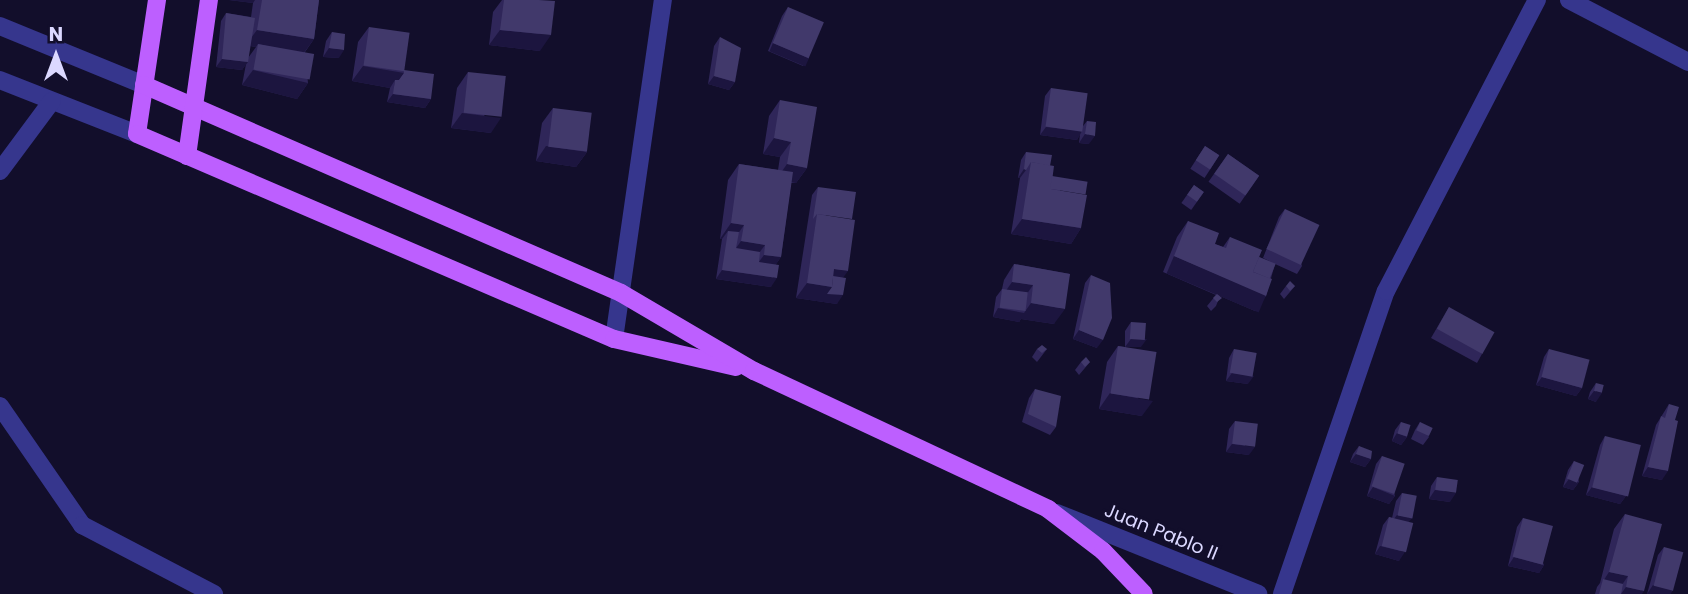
<!DOCTYPE html>
<html>
<head>
<meta charset="utf-8">
<style>
	body { margin:0 }
	#map { position:relative; width:1688px; height:594px; overflow:hidden; background:#120e2b; font-family:Poppins,sans-serif }
	div>[style] { position:absolute }
	.minor>* { height:18px; margin:-9px; padding:0 9px; transform-origin:9px; border-radius:9px; background:#36368d }
	.major>* { height:18px; margin:-9px; padding:0 9px; transform-origin:9px; border-radius:9px; background:#bd5fff }
	.wall>* { inset:0; background:#2f2659; transform-origin:0 0 }
	.shaded-wall>* { inset:0; background:#1c153f; transform-origin:0 0 }
	.building>* { inset:0; background:#41396b; transform-origin:0 0 }
	span { translate:-50% -50%; white-space:nowrap; text-align:center; line-height:1.15; -webkit-text-stroke:6px #120e2b; paint-order:stroke }
	.street-label { font-size:19px; color:#dbd8ff }
	.north { position:absolute; left:21px; top:21px; width:70px; height:70px; -webkit-text-stroke:5px #120e2b; paint-order:stroke; rotate:0deg; font-size:19px; font-weight:700; line-height:28px; text-align:center; color:#dbd8ff }
	.north::after { content:''; display:block; margin:auto; width:24px; height:32px; background:#dbd8ff; clip-path:polygon(50% 0,100% 100%,50% 72%,0 100%) }
</style>
</head>
<body>
<div id="map">
	<div class="minor">
		<div style="left:1569px;top:0;width:134px;rotate:27.5deg"></div>
		<div style="left:0;top:26px;width:156px;rotate:22.3deg"></div>
		<div style="left:0;top:80px;width:147px;rotate:21.5deg"></div>
		<div style="left:0;top:171px;width:87px;rotate:-53.4deg"></div>
		<div style="left:614px;top:339px;width:343px;rotate:-81.8deg"></div>
		<div style="left:0;top:406px;width:145px;rotate:55.4deg"></div>
		<div style="left:82px;top:525px;width:149px;rotate:27.6deg"></div>
		<div style="left:1057px;top:513px;width:217px;rotate:21.9deg"></div>
		<div style="left:1282px;top:594px;width:320px;rotate:-71.1deg"></div>
		<div style="left:1386px;top:291px;width:328px;rotate:-62.6deg"></div>
	</div>
	<div class="major">
		<div style="left:157px;top:0;width:135px;rotate:98.5deg"></div>
		<div style="left:137px;top:134px;width:519px;rotate:23.26deg"></div>
		<div style="left:614px;top:339px;width:125px;rotate:12.9deg"></div>
		<div style="left:144px;top:85px;width:520px;rotate:23.56deg"></div>
		<div style="left:621px;top:293px;width:154px;rotate:30.4deg"></div>
		<div style="left:754px;top:371px;width:325px;rotate:25.1deg"></div>
		<div style="left:1048px;top:509px;width:69px;rotate:37.4deg"></div>
		<div style="left:1103px;top:551px;width:59px;rotate:46.4deg"></div>
		<div style="left:187px;top:156px;width:158px;rotate:-82deg"></div>
	</div>
	<div class="wall">
		<div style="clip-path:polygon(evenodd,229px 0,319px 0,314px 39px,305px 52px,308px 83px,297px 99px,242px 85px,246px 64px,242px 70px,216px 67px,221px 21px,226px 13px,251px 17px,253px 3px,229px 0,250px 46px,256px 47px,248px 58px,250px 46px)"></div>
		<div style="clip-path:polygon(502px 0,539px 0,540px 51px,489px 45px,493px 12px)"></div>
		<div style="clip-path:polygon(788px 7px,809px 58px,803px 66px,768px 51px,782px 16px)"></div>
		<div style="clip-path:polygon(369px 27px,404px 70px,431px 99px,425px 108px,387px 102px,390px 88px,352px 81px,358px 42px)"></div>
		<div style="clip-path:polygon(332px 32px,339px 58px,323px 57px,326px 41px)"></div>
		<div style="clip-path:polygon(720px 37px,735px 82px,729px 90px,708px 84px,714px 46px)"></div>
		<div style="clip-path:polygon(468px 72px,491px 133px,451px 128px,457px 88px)"></div>
		<div style="clip-path:polygon(1051px 88px,1083px 126px,1087px 121px,1089px 144px,1079px 143px,1080px 134px,1077px 140px,1040px 135px,1045px 96px)"></div>
		<div style="clip-path:polygon(780px 100px,807px 168px,796px 183px,791px 183px,781px 257px,776px 264px,771px 287px,716px 279px,722px 239px,720px 239px,728px 180px,739px 164px,778px 170px,780px 157px,763px 154px,769px 116px)"></div>
		<div style="clip-path:polygon(553px 108px,587px 152px,576px 167px,536px 161px,542px 123px)"></div>
		<div style="left:1205px;top:146px;width:17px;height:27px;rotate:33deg"></div>
		<div style="clip-path:polygon(1026px 152px,1050px 166px,1052px 176px,1081px 228px,1071px 244px,1011px 234px,1020px 178px,1018px 178px,1021px 160px)"></div>
		<div style="left:1228px;top:154px;width:38px;height:34px;rotate:35deg"></div>
		<div style="left:1194px;top:185px;width:12px;height:22px;rotate:35deg"></div>
		<div style="clip-path:polygon(818px 187px,843px 278px,837px 304px,796px 298px,812px 195px)"></div>
		<div style="clip-path:polygon(1285px 209px,1302px 266px,1297px 274px,1275px 264px,1266px 296px,1255px 311px,1220px 296px,1216px 306px,1211px 311px,1207px 306px,1216px 295px,1163px 272px,1177px 237px,1188px 221px,1215px 244px,1223px 247px,1230px 237px,1259px 257px,1271px 262px,1263px 258px,1279px 217px)"></div>
		<div style="clip-path:polygon(1014px 264px,1070px 274px,1054px 324px,1021px 319px,1019px 322px,993px 317px,996px 297px,1002px 289px,1004px 280px)"></div>
		<div style="clip-path:polygon(1091px 275px,1097px 348px,1073px 339px,1085px 283px)"></div>
		<div style="clip-path:polygon(1286px 286px,1295px 286px,1284px 299px,1280px 294px)"></div>
		<div style="clip-path:polygon(1449px 307px,1482px 354px,1477px 363px,1431px 338px)"></div>
		<div style="clip-path:polygon(1131px 322px,1141px 347px,1126px 347px,1142px 416px,1099px 409px,1107px 362px,1118px 346px,1125px 347px,1125px 331px)"></div>
		<div style="clip-path:polygon(1037px 349px,1047px 349px,1037px 362px,1032px 357px)"></div>
		<div style="clip-path:polygon(1234px 349px,1248px 384px,1226px 381px,1229px 358px)"></div>
		<div style="clip-path:polygon(1549px 349px,1582px 388px,1576px 396px,1536px 385px,1544px 357px)"></div>
		<div style="clip-path:polygon(1081px 362px,1090px 362px,1079px 375px,1075px 370px)"></div>
		<div style="clip-path:polygon(1596px 383px,1596px 402px,1588px 399px,1590px 392px)"></div>
		<div style="clip-path:polygon(1035px 389px,1056px 427px,1050px 435px,1022px 422px,1029px 398px)"></div>
		<div style="clip-path:polygon(1669px 404px,1675px 420px,1662px 480px,1642px 476px,1656px 425px)"></div>
		<div style="clip-path:polygon(1235px 421px,1249px 455px,1226px 452px,1229px 429px)"></div>
		<div style="clip-path:polygon(1401px 422px,1407px 437px,1401px 445px,1392px 441px,1395px 430px)"></div>
		<div style="clip-path:polygon(1420px 422px,1429px 437px,1423px 445px,1411px 439px,1415px 430px)"></div>
		<div style="clip-path:polygon(1605px 436px,1626px 496px,1620px 504px,1586px 495px,1600px 445px)"></div>
		<div style="clip-path:polygon(1359px 446px,1371px 459px,1365px 467px,1350px 462px,1353px 454px)"></div>
		<div style="clip-path:polygon(1382px 456px,1395px 496px,1389px 504px,1367px 496px,1376px 464px)"></div>
		<div style="clip-path:polygon(1574px 461px,1579px 482px,1573px 490px,1563px 487px,1568px 470px)"></div>
		<div style="clip-path:polygon(1437px 477px,1450px 502px,1429px 499px,1431px 486px)"></div>
		<div style="clip-path:polygon(1402px 493px,1409px 522px,1399px 561px,1375px 554px,1383px 525px,1389px 517px,1392px 518px,1396px 501px)"></div>
		<div style="clip-path:polygon(1625px 514px,1642px 594px,1595px 594px,1597px 587px,1600px 583px,1614px 529px)"></div>
		<div style="clip-path:polygon(1523px 518px,1544px 565px,1539px 573px,1508px 566px,1517px 527px)"></div>
		<div style="clip-path:polygon(1664px 547px,1673px 590px,1670px 594px,1647px 594px,1658px 555px)"></div>
	</div>
	<div class="shaded-wall">
		<div style="clip-path:polygon(229px 0,255px 0,253px 3px)"></div>
		<div style="clip-path:polygon(257px 30px,314px 39px,303px 54px,258px 44px,256px 47px,246px 45px)"></div>
		<div style="clip-path:polygon(500px 30px,551px 35px,540px 51px,489px 45px)"></div>
		<div style="left:773px;top:43px;width:39px;height:9px;rotate:23deg"></div>
		<div style="clip-path:polygon(329px 48px,344px 50px,339px 58px,323px 57px)"></div>
		<div style="clip-path:polygon(222px 59px,248px 62px,242px 70px,216px 67px)"></div>
		<div style="clip-path:polygon(363px 66px,404px 73px,394px 87px,395px 80px,390px 88px,352px 81px)"></div>
		<div style="clip-path:polygon(253px 70px,308px 83px,297px 99px,242px 85px)"></div>
		<div style="clip-path:polygon(714px 76px,735px 82px,729px 90px,708px 84px)"></div>
		<div style="clip-path:polygon(393px 94px,431px 99px,425px 108px,387px 102px)"></div>
		<div style="clip-path:polygon(462px 113px,501px 118px,491px 133px,451px 128px)"></div>
		<div style="clip-path:polygon(1046px 127px,1082px 131px,1077px 140px,1040px 135px)"></div>
		<div style="clip-path:polygon(1085px 134px,1095px 136px,1089px 144px,1079px 143px)"></div>
		<div style="clip-path:polygon(774px 138px,791px 142px,780px 157px,763px 154px)"></div>
		<div style="clip-path:polygon(546px 146px,587px 152px,576px 167px,536px 161px)"></div>
		<div style="clip-path:polygon(787px 164px,807px 168px,796px 183px,776px 180px)"></div>
		<div style="clip-path:polygon(1024px 169px,1026px 170px,1020px 178px,1018px 178px)"></div>
		<div style="clip-path:polygon(1022px 219px,1081px 228px,1071px 244px,1011px 234px)"></div>
		<div style="clip-path:polygon(731px 223px,744px 225px,733px 241px,728px 231px,722px 239px,720px 239px)"></div>
		<div style="clip-path:polygon(741px 241px,765px 245px,754px 260px,730px 257px)"></div>
		<div style="clip-path:polygon(764px 255px,781px 257px,770px 273px,753px 270px)"></div>
		<div style="left:1174px;top:256px;width:100px;height:19px;rotate:23deg"></div>
		<div style="clip-path:polygon(834px 269px,848px 271px,837px 286px,828px 285px)"></div>
		<div style="clip-path:polygon(722px 270px,777px 278px,771px 287px,716px 279px)"></div>
		<div style="clip-path:polygon(1012px 282px,1033px 285px,1022px 301px,1001px 298px)"></div>
		<div style="clip-path:polygon(807px 283px,832px 287px,843px 295px,837px 304px,796px 298px)"></div>
		<div style="clip-path:polygon(1031px 303px,1065px 309px,1054px 324px,1021px 319px,1019px 322px,993px 317px,998px 308px,1024px 313px)"></div>
		<div style="clip-path:polygon(1079px 330px,1103px 340px,1097px 348px,1073px 339px)"></div>
		<div style="clip-path:polygon(1131px 339px,1147px 339px,1141px 347px,1125px 347px)"></div>
		<div style="clip-path:polygon(1232px 373px,1254px 376px,1248px 384px,1226px 381px)"></div>
		<div style="clip-path:polygon(1542px 377px,1582px 388px,1576px 396px,1536px 385px)"></div>
		<div style="clip-path:polygon(1594px 391px,1602px 393px,1596px 402px,1588px 399px)"></div>
		<div style="clip-path:polygon(1110px 393px,1153px 401px,1142px 416px,1099px 409px)"></div>
		<div style="clip-path:polygon(1397px 433px,1407px 437px,1401px 445px,1392px 441px)"></div>
		<div style="clip-path:polygon(1232px 444px,1255px 447px,1249px 455px,1226px 452px)"></div>
		<div style="clip-path:polygon(1356px 454px,1371px 459px,1365px 467px,1350px 462px)"></div>
		<div style="clip-path:polygon(1648px 467px,1668px 471px,1662px 480px,1642px 476px)"></div>
		<div style="clip-path:polygon(1569px 479px,1579px 482px,1573px 490px,1563px 487px)"></div>
		<div style="clip-path:polygon(1373px 487px,1395px 496px,1389px 504px,1367px 496px)"></div>
		<div style="clip-path:polygon(1592px 487px,1626px 496px,1620px 504px,1586px 495px)"></div>
		<div style="clip-path:polygon(1435px 490px,1456px 493px,1450px 502px,1429px 499px)"></div>
		<div style="clip-path:polygon(1397px 515px,1412px 518px,1406px 526px,1391px 523px)"></div>
		<div style="clip-path:polygon(1380px 546px,1405px 552px,1399px 561px,1375px 554px)"></div>
		<div style="clip-path:polygon(1514px 557px,1544px 565px,1539px 573px,1508px 566px)"></div>
		<div style="clip-path:polygon(1609px 572px,1628px 576px,1617px 592px,1602px 583px)"></div>
		<div style="clip-path:polygon(1653px 585px,1673px 590px,1670px 594px,1647px 594px)"></div>
		<div style="clip-path:polygon(1626px 587px,1644px 591px,1642px 594px,1621px 594px)"></div>
	</div>
	<div class="building">
		<div style="clip-path:polygon(262px 0,319px 0,314px 39px,257px 30px)"></div>
		<div style="clip-path:polygon(504px 0,539px 0,555px 1px,551px 35px,500px 30px)"></div>
		<div style="left:788px;top:7px;width:39px;height:39px;rotate:23deg"></div>
		<div style="clip-path:polygon(226px 13px,255px 18px,248px 62px,222px 59px)"></div>
		<div style="left:369px;top:27px;width:41px;height:39px;rotate:8deg"></div>
		<div style="clip-path:polygon(332px 32px,345px 34px,344px 50px,329px 48px)"></div>
		<div style="clip-path:polygon(720px 37px,741px 48px,735px 82px,714px 76px)"></div>
		<div style="left:258px;top:44px;width:57px;height:26px;rotate:10deg"></div>
		<div style="clip-path:polygon(404px 70px,434px 74px,431px 99px,393px 94px,395px 80px,399px 80px,404px 73px)"></div>
		<div style="left:468px;top:72px;width:38px;height:41px;rotate:6deg"></div>
		<div style="left:1051px;top:88px;width:37px;height:39px;rotate:8deg"></div>
		<div style="clip-path:polygon(780px 100px,817px 107px,807px 168px,787px 164px,791px 142px,774px 138px)"></div>
		<div style="left:553px;top:108px;width:39px;height:39px;rotate:7deg"></div>
		<div style="clip-path:polygon(1087px 121px,1096px 122px,1095px 136px,1085px 134px)"></div>
		<div style="left:1205px;top:146px;width:17px;height:17px;rotate:33deg"></div>
		<div style="clip-path:polygon(1026px 152px,1052px 155px,1050px 166px,1031px 162px,1026px 170px,1024px 169px)"></div>
		<div style="left:1228px;top:154px;width:38px;height:24px;rotate:35deg"></div>
		<div style="clip-path:polygon(1031px 162px,1054px 166px,1051px 189px,1087px 195px,1081px 228px,1022px 219px)"></div>
		<div style="clip-path:polygon(739px 164px,793px 172px,781px 257px,764px 255px,765px 245px,741px 241px,744px 225px,731px 223px)"></div>
		<div style="left:1052px;top:176px;width:36px;height:13px;rotate:9deg"></div>
		<div style="left:1194px;top:185px;width:12px;height:12px;rotate:35deg"></div>
		<div style="clip-path:polygon(818px 187px,856px 192px,852px 219px,817px 214px,813px 219px)"></div>
		<div style="left:1285px;top:209px;width:38px;height:44px;rotate:25deg"></div>
		<div style="clip-path:polygon(817px 214px,855px 220px,848px 271px,834px 269px,832px 287px,807px 283px)"></div>
		<div style="clip-path:polygon(1188px 221px,1219px 233px,1215px 244px,1226px 248px,1230px 237px,1262px 250px,1253px 272px,1272px 279px,1266px 296px,1174px 256px)"></div>
		<div style="clip-path:polygon(728px 231px,739px 232px,736px 248px,760px 252px,759px 262px,779px 265px,777px 278px,722px 270px)"></div>
		<div style="left:1259px;top:257px;width:18px;height:16px;rotate:22deg"></div>
		<div style="clip-path:polygon(1014px 264px,1070px 274px,1065px 309px,1031px 303px,1033px 285px,1012px 282px)"></div>
		<div style="clip-path:polygon(1091px 275px,1110px 283px,1112px 318px,1103px 340px,1079px 330px)"></div>
		<div style="clip-path:polygon(833px 276px,846px 278px,843px 295px,827px 294px,832px 287px)"></div>
		<div style="clip-path:polygon(1290px 281px,1295px 286px,1290px 291px,1286px 286px)"></div>
		<div style="left:1002px;top:289px;width:26px;height:19px;rotate:7deg"></div>
		<div style="clip-path:polygon(1217px 294px,1222px 298px,1217px 302px,1213px 298px)"></div>
		<div style="left:1449px;top:307px;width:52px;height:25px;rotate:29deg"></div>
		<div style="left:1131px;top:322px;width:15px;height:17px;rotate:4deg"></div>
		<div style="clip-path:polygon(1042px 345px,1047px 349px,1042px 353px,1037px 349px)"></div>
		<div style="left:1118px;top:346px;width:39px;height:48px;rotate:9deg"></div>
		<div style="left:1234px;top:349px;width:23px;height:24px;rotate:10deg"></div>
		<div style="left:1549px;top:349px;width:42px;height:29px;rotate:15deg"></div>
		<div style="clip-path:polygon(1086px 357px,1090px 362px,1085px 367px,1081px 362px)"></div>
		<div style="left:1596px;top:383px;width:8px;height:8px;rotate:14deg"></div>
		<div style="clip-path:polygon(1035px 389px,1061px 396px,1056px 427px,1028px 414px)"></div>
		<div style="clip-path:polygon(1669px 404px,1679px 407px,1675px 420px,1678px 421px,1668px 471px,1648px 467px,1661px 416px,1665px 418px)"></div>
		<div style="left:1235px;top:421px;width:23px;height:23px;rotate:7deg"></div>
		<div style="left:1401px;top:422px;width:10px;height:12px;rotate:17deg"></div>
		<div style="left:1420px;top:422px;width:14px;height:9px;rotate:25deg"></div>
		<div style="left:1605px;top:436px;width:37px;height:53px;rotate:14deg"></div>
		<div style="clip-path:polygon(1359px 446px,1372px 451px,1371px 459px,1356px 454px)"></div>
		<div style="left:1382px;top:456px;width:24px;height:32px;rotate:19deg"></div>
		<div style="left:1574px;top:461px;width:11px;height:19px;rotate:22deg"></div>
		<div style="left:1437px;top:477px;width:21px;height:13px;rotate:8deg"></div>
		<div style="left:1402px;top:493px;width:15px;height:23px;rotate:11deg"></div>
		<div style="clip-path:polygon(1625px 514px,1662px 524px,1644px 591px,1626px 587px,1628px 576px,1609px 572px)"></div>
		<div style="left:1389px;top:517px;width:25px;height:30px;rotate:14deg"></div>
		<div style="left:1523px;top:518px;width:31px;height:40px;rotate:15deg"></div>
		<div style="left:1664px;top:547px;width:20px;height:40px;rotate:15deg"></div>
		<div style="clip-path:polygon(1603px 579px,1623px 584px,1621px 594px,1599px 594px)"></div>
	</div>
	<div class="street-label">
		<span style="left:1161px;top:532px;rotate:22deg">Juan Pablo II</span>
	</div>
	<div class="north">N</div>
</div>
</body>
</html>
